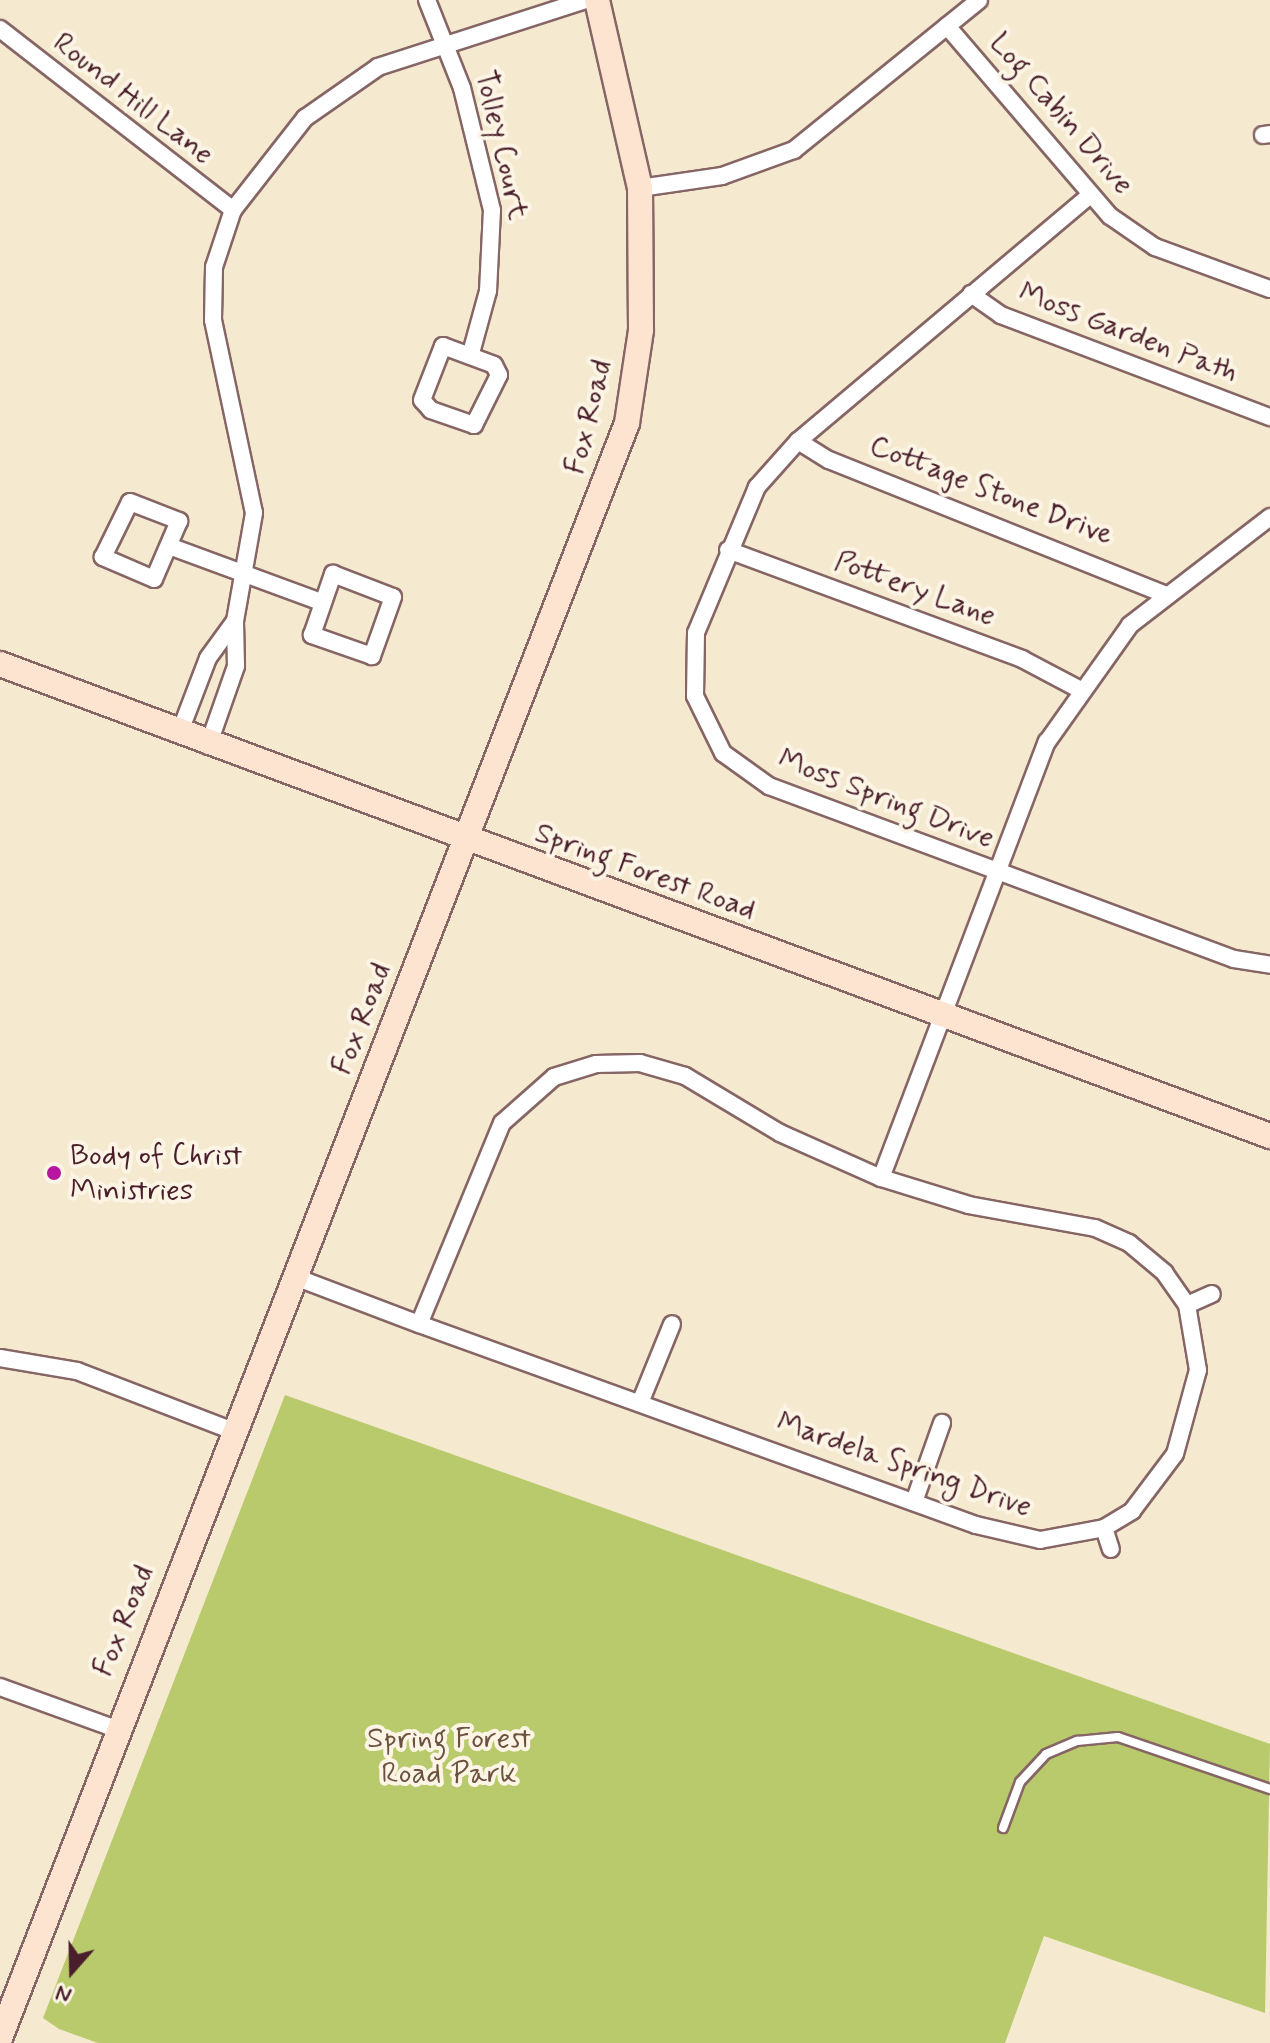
<!DOCTYPE html>
<html>
<head>
<meta charset="utf-8">
<style>
	body { margin:0 }
	#map { position:relative; width:1270px; height:2043px; overflow:hidden; background:#f5e9d0; font-family:Mynerve,sans-serif }
	div>[style] { position:absolute }
	.green>* { inset:0; background:#b9ca6d }
	.roads { filter:drop-shadow(2px 0 #866665) drop-shadow(-2px 0 #866665) drop-shadow(0 2px #866665) drop-shadow(0 -2px #866665) }
	.lane>* { height:8px; margin:-4px; padding:0 4px; transform-origin:4px; border-radius:4px; background:#fff }
	.street>* { height:16px; margin:-8px; padding:0 8px; transform-origin:8px; border-radius:8px; background:#fff }
	.secondary>* { height:24px; margin:-12px; padding:0 12px; transform-origin:12px; border-radius:12px; background:#fde4d1 }
	.dots>* { width:22px; height:22px; translate:-50% -50%; box-sizing:border-box; border:4px solid #fcf5e5; border-radius:50% }
	span { translate:-50% -50%; white-space:nowrap; text-align:center; line-height:1.15; -webkit-text-stroke:8px #fcf5e5; paint-order:stroke }
	.street-label { font-size:30px; color:#4a1f2b }
	.poi-label { font-size:30px; color:#4a1f2b }
	.left { translate:0 -50%; text-align:left }
	.park-label { font-size:30px; color:#6b523f }
	.north { position:absolute; left:32px; top:1931px; width:80px; height:80px; -webkit-text-stroke:6px #fcf5e5; paint-order:stroke; rotate:200deg; font-size:22px; font-weight:700; line-height:32px; text-align:center; color:#4a1f2b }
	.north::after { content:''; display:block; margin:auto; width:28px; height:36px; background:#4a1f2b; clip-path:polygon(50% 0,100% 100%,50% 72%,0 100%) }
</style>
</head>
<body>
<div id="map">
	<div class="green">
		<div style="clip-path:polygon(285px 1395px,1270px 1744px,1265px 2013px,1044px 1936px,1005px 2043px,98px 2043px,59px 2029px,43px 2018px)"></div>
	</div>
	<div class="roads">
		<div class="lane">
			<div style="left:1003px;top:1828px;width:49px;rotate:-69.7deg"></div>
			<div style="left:1020px;top:1782px;width:38px;rotate:-47deg"></div>
			<div style="left:1046px;top:1754px;width:34px;rotate:-23deg"></div>
			<div style="left:1077px;top:1741px;width:41px;rotate:-5.6deg"></div>
			<div style="left:1118px;top:1737px;width:161px;rotate:18.9deg"></div>
		</div>
		<div class="street">
			<div style="left:427px;top:0;width:95px;rotate:68.3deg"></div>
			<div style="left:462px;top:88px;width:126px;rotate:76.2deg"></div>
			<div style="left:492px;top:210px;width:81px;rotate:92.8deg"></div>
			<div style="left:488px;top:291px;width:64px;rotate:105.3deg"></div>
			<div style="left:947px;top:26px;width:250px;rotate:49.4deg"></div>
			<div style="left:1110px;top:216px;width:55px;rotate:34.6deg"></div>
			<div style="left:1155px;top:247px;width:122px;rotate:20.1deg"></div>
			<div style="left:0;top:29px;width:295px;rotate:37.8deg"></div>
			<div style="left:1263px;top:135px;width:7px;rotate:-8deg"></div>
			<div style="left:640px;top:188px;width:83px;rotate:-8.3deg"></div>
			<div style="left:722px;top:176px;width:77px;rotate:-19.9deg"></div>
			<div style="left:794px;top:150px;width:238px;rotate:-39deg"></div>
			<div style="left:1089px;top:196px;width:380px;rotate:139.9deg"></div>
			<div style="left:798px;top:441px;width:62px;rotate:131.7deg"></div>
			<div style="left:757px;top:487px;width:158px;rotate:112.7deg"></div>
			<div style="left:696px;top:633px;width:63px;rotate:90.9deg"></div>
			<div style="left:695px;top:696px;width:64px;rotate:63.8deg"></div>
			<div style="left:723px;top:753px;width:57px;rotate:35.7deg"></div>
			<div style="left:769px;top:786px;width:496px;rotate:20.4deg"></div>
			<div style="left:1234px;top:959px;width:36px;rotate:9deg"></div>
			<div style="left:971px;top:294px;width:37px;rotate:35deg"></div>
			<div style="left:1001px;top:315px;width:288px;rotate:20.8deg"></div>
			<div style="left:443px;top:346px;width:54px;rotate:20.4deg"></div>
			<div style="left:494px;top:365px;width:11px;rotate:63deg"></div>
			<div style="left:499px;top:375px;width:56px;rotate:116.6deg"></div>
			<div style="left:474px;top:425px;width:46px;rotate:-160.8deg"></div>
			<div style="left:431px;top:410px;width:13px;rotate:-132deg"></div>
			<div style="left:422px;top:400px;width:58px;rotate:-68.7deg"></div>
			<div style="left:798px;top:441px;width:36px;rotate:32deg"></div>
			<div style="left:829px;top:460px;width:361px;rotate:21.8deg"></div>
			<div style="left:130px;top:502px;width:53px;rotate:21.2deg"></div>
			<div style="left:179px;top:521px;width:63px;rotate:113.3deg"></div>
			<div style="left:154px;top:579px;width:56px;rotate:-156.7deg"></div>
			<div style="left:103px;top:557px;width:61px;rotate:-63.9deg"></div>
			<div style="left:169px;top:546px;width:162px;rotate:20.2deg"></div>
			<div style="left:728px;top:550px;width:314px;rotate:20.3deg"></div>
			<div style="left:1022px;top:659px;width:64px;rotate:27.8deg"></div>
			<div style="left:333px;top:574px;width:64px;rotate:21deg"></div>
			<div style="left:393px;top:597px;width:63px;rotate:109.6deg"></div>
			<div style="left:372px;top:656px;width:64px;rotate:-160.7deg"></div>
			<div style="left:312px;top:635px;width:65px;rotate:-71deg"></div>
			<div style="left:179px;top:734px;width:81px;rotate:-69.1deg"></div>
			<div style="left:208px;top:658px;width:46px;rotate:-53.9deg"></div>
			<div style="left:208px;top:746px;width:85px;rotate:-70.7deg"></div>
			<div style="left:236px;top:666px;width:45px;rotate:-91.3deg"></div>
			<div style="left:235px;top:621px;width:110px;rotate:-80deg"></div>
			<div style="left:254px;top:513px;width:197px;rotate:-102deg"></div>
			<div style="left:213px;top:320px;width:53px;rotate:-88.9deg"></div>
			<div style="left:214px;top:267px;width:60px;rotate:-71.6deg"></div>
			<div style="left:233px;top:210px;width:117px;rotate:-52deg"></div>
			<div style="left:305px;top:118px;width:89px;rotate:-34.9deg"></div>
			<div style="left:378px;top:67px;width:218px;rotate:-17.9deg"></div>
			<div style="left:881px;top:1178px;width:467px;rotate:-69.2deg"></div>
			<div style="left:1047px;top:742px;width:143px;rotate:-54.6deg"></div>
			<div style="left:1130px;top:625px;width:177px;rotate:-37.6deg"></div>
			<div style="left:298px;top:1278px;width:129px;rotate:20.8deg"></div>
			<div style="left:419px;top:1324px;width:592px;rotate:19.84deg"></div>
			<div style="left:976px;top:1525px;width:66px;rotate:13.2deg"></div>
			<div style="left:1040px;top:1540px;width:65px;rotate:-10.6deg"></div>
			<div style="left:1104px;top:1528px;width:33px;rotate:-31deg"></div>
			<div style="left:1132px;top:1511px;width:71px;rotate:-53deg"></div>
			<div style="left:1175px;top:1454px;width:87px;rotate:-74.7deg"></div>
			<div style="left:1198px;top:1370px;width:66px;rotate:-99.6deg"></div>
			<div style="left:1187px;top:1305px;width:39px;rotate:-125deg"></div>
			<div style="left:1165px;top:1273px;width:47px;rotate:-140.2deg"></div>
			<div style="left:1129px;top:1243px;width:37px;rotate:-156deg"></div>
			<div style="left:1095px;top:1228px;width:128px;rotate:-169.7deg"></div>
			<div style="left:969px;top:1205px;width:92px;rotate:-162.9deg"></div>
			<div style="left:881px;top:1178px;width:111px;rotate:-156deg"></div>
			<div style="left:780px;top:1133px;width:111px;rotate:-149deg"></div>
			<div style="left:685px;top:1076px;width:47px;rotate:-163.9deg"></div>
			<div style="left:640px;top:1063px;width:44px;rotate:178.7deg"></div>
			<div style="left:596px;top:1064px;width:44px;rotate:162.8deg"></div>
			<div style="left:554px;top:1077px;width:69px;rotate:138.5deg"></div>
			<div style="left:502px;top:1123px;width:217px;rotate:112.4deg"></div>
			<div style="left:1187px;top:1305px;width:27px;rotate:-24deg"></div>
			<div style="left:0;top:1358px;width:78px;rotate:9.6deg"></div>
			<div style="left:77px;top:1371px;width:170px;rotate:21deg"></div>
			<div style="left:640px;top:1403px;width:85px;rotate:-67.9deg"></div>
			<div style="left:914px;top:1502px;width:84px;rotate:-70.5deg"></div>
			<div style="left:1104px;top:1528px;width:22px;rotate:72deg"></div>
			<div style="left:0;top:1687px;width:123px;rotate:19.9deg"></div>
		</div>
		<div class="secondary">
			<div style="left:0;top:664px;width:1355px;rotate:20.39deg"></div>
			<div style="left:0;top:2038px;width:1732px;rotate:-68.78deg"></div>
			<div style="left:627px;top:423px;width:94px;rotate:-81.4deg"></div>
			<div style="left:641px;top:330px;width:142px;rotate:-90.4deg"></div>
			<div style="left:640px;top:188px;width:193px;rotate:-102.9deg"></div>
		</div>
	</div>
	<div class="dots">
		<div style="left:54px;top:1173px;background:#b5179e"></div>
	</div>
	<div class="street-label">
		<span style="left:133px;top:99px;rotate:38deg">Round Hill Lane</span>
		<span style="left:1061px;top:114px;rotate:49deg">Log Cabin Drive</span>
		<span style="left:501px;top:145px;rotate:77deg">Tolley Court</span>
		<span style="left:1128px;top:333px;rotate:21deg">Moss Garden Path</span>
		<span style="left:589px;top:417px;rotate:-76deg">Fox Road</span>
		<span style="left:991px;top:491px;rotate:21deg">Cottage Stone Drive</span>
		<span style="left:915px;top:589px;rotate:20deg">Pottery Lane</span>
		<span style="left:886px;top:799px;rotate:21deg">Moss Spring Drive</span>
		<span style="left:645px;top:872px;rotate:20deg">Spring Forest Road</span>
		<span style="left:362px;top:1019px;rotate:-69deg">Fox Road</span>
		<span style="left:904px;top:1465px;rotate:19deg">Mardela Spring Drive</span>
		<span style="left:124px;top:1621px;rotate:-68deg">Fox Road</span>
	</div>
	<div class="poi-label">
		<span class="left" style="left:70px;top:1173px">Body of Christ<br>Ministries</span>
	</div>
	<div class="park-label">
		<span style="left:449px;top:1756px">Spring Forest<br>Road Park</span>
	</div>
	<div class="north">N</div>
</div>
</body>
</html>
